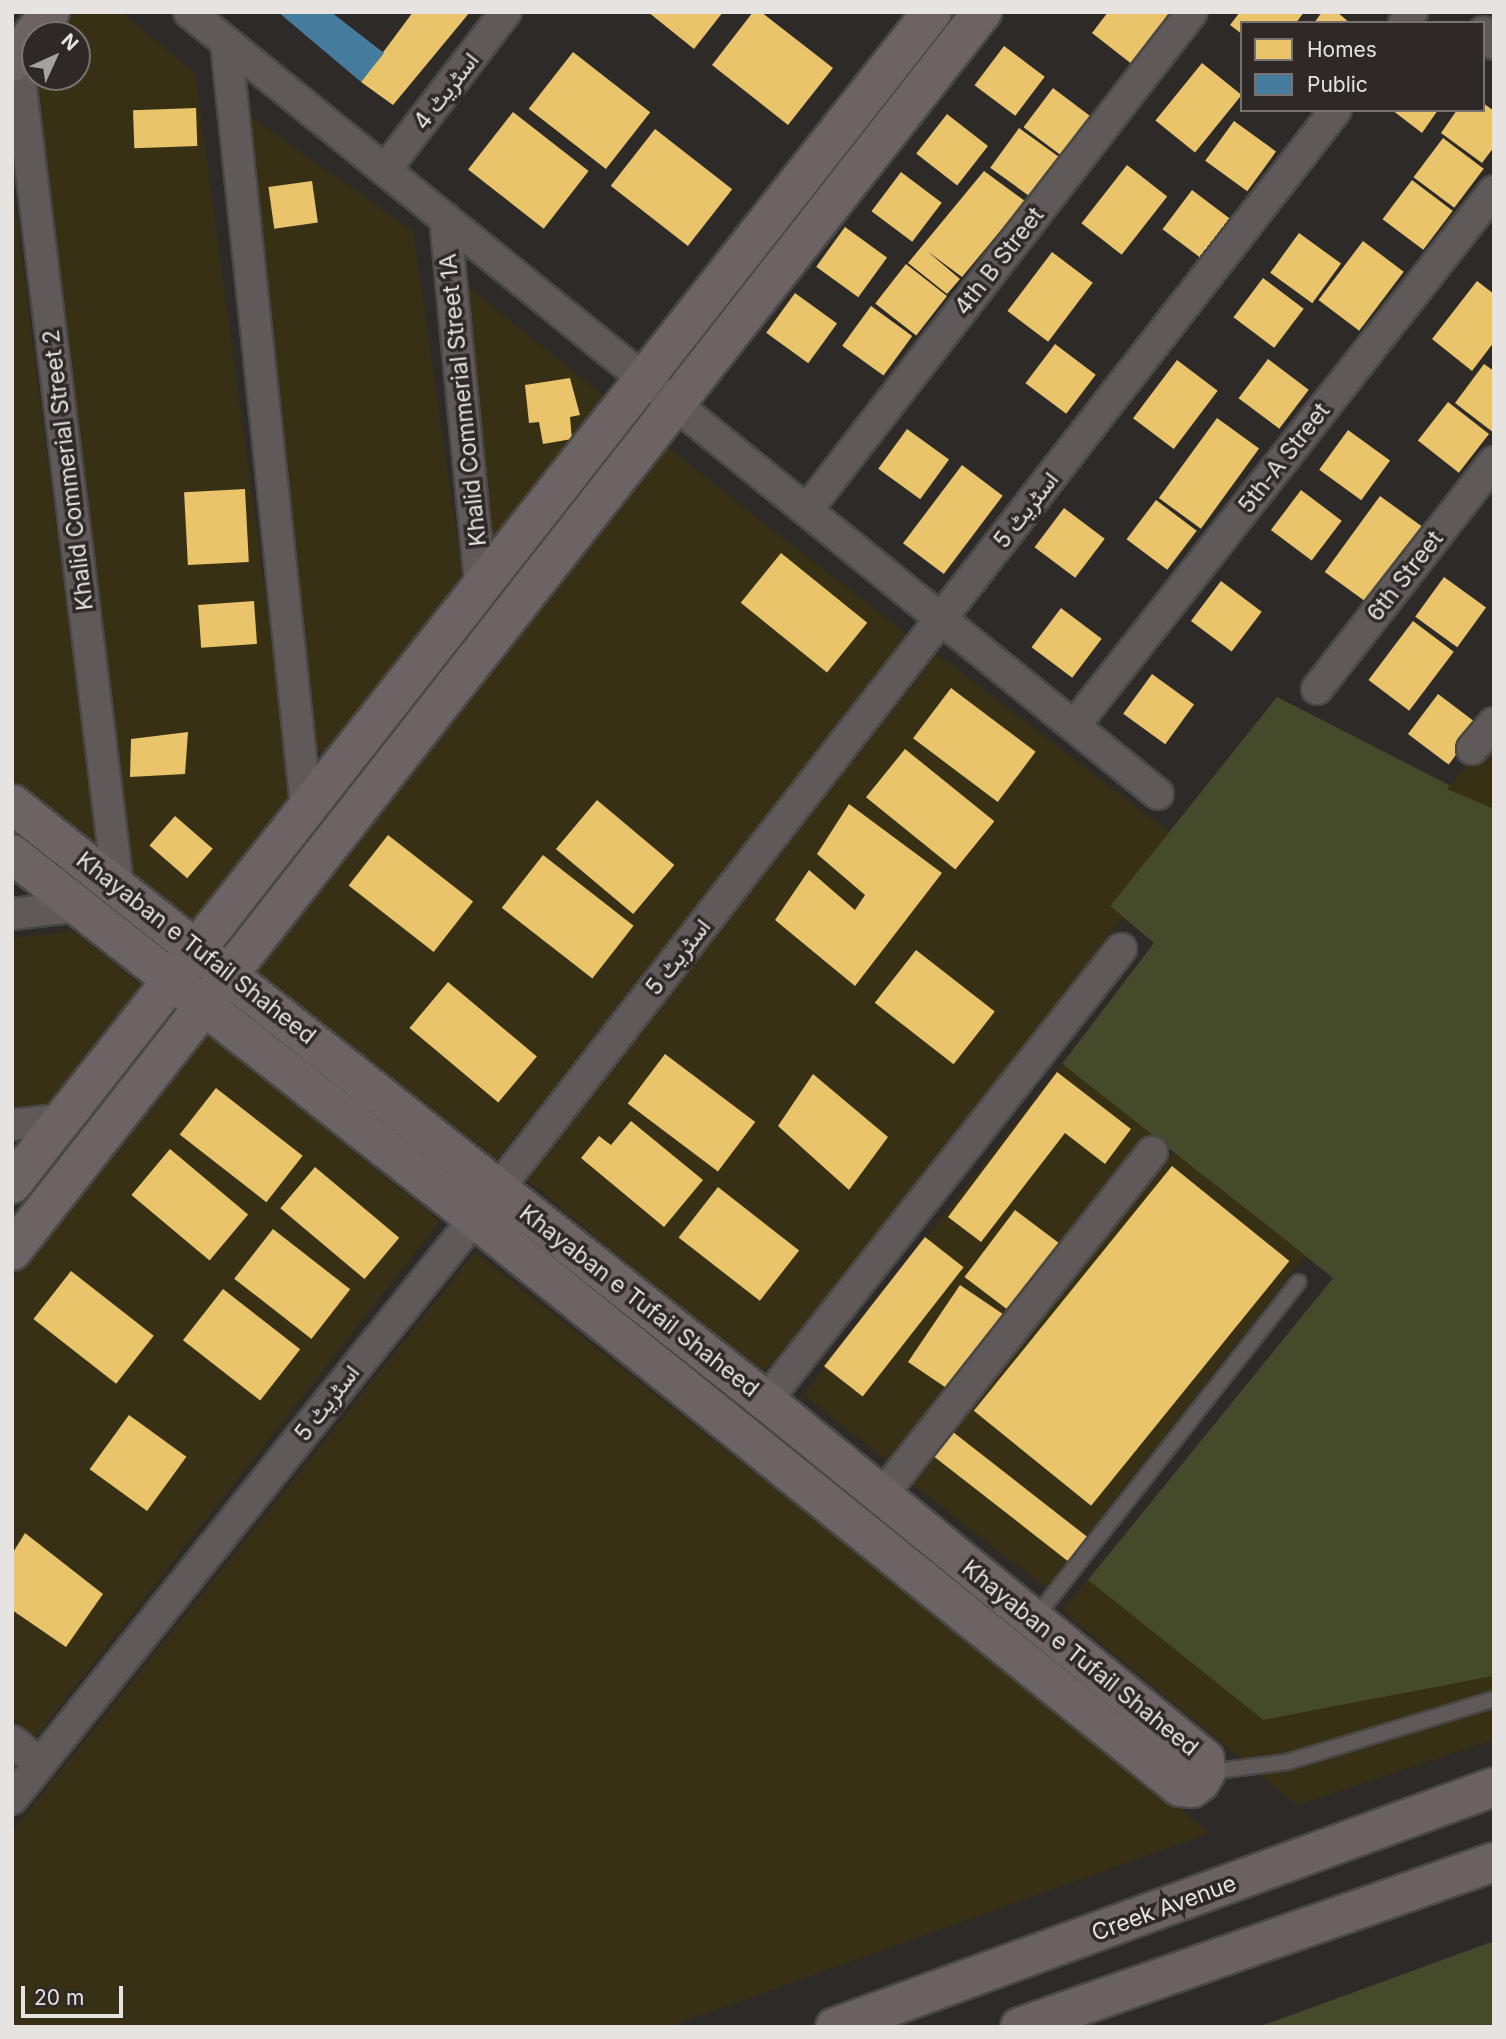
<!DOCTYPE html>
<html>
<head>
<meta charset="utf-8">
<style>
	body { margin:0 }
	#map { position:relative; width:1506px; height:2039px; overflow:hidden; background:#2d2a28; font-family:Inter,Vazirmatn,sans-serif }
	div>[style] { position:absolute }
	.green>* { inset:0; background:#454a2b }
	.sand>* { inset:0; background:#383014; transform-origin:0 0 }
	.homes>* { inset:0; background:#e9c46a; transform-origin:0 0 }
	.public>* { inset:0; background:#457b9d }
	.roads { filter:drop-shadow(2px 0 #4a4846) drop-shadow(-2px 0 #4a4846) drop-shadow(0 2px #4a4846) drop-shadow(0 -2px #4a4846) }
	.lane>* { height:14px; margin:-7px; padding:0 7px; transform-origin:7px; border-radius:7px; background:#60595a }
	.street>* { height:30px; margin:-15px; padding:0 15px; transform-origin:15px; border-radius:15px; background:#60595a }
	.secondary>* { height:38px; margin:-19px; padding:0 19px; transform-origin:19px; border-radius:19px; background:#6c6365 }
	.primary>* { height:38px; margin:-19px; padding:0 19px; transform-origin:19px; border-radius:19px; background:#6a6163 }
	span { translate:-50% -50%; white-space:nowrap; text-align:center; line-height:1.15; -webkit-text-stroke:7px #2e2927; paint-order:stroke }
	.street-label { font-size:23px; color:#e6e3e1 }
	.frame { position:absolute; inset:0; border:14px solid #e6e3e1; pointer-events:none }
	.legend { position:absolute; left:1240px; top:21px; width:245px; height:91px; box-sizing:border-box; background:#2e2927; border:2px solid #787371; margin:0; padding:9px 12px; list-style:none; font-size:21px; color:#e6e3e1 }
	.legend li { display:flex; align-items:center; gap:14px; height:35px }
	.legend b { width:35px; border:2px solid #787371 }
	.north { position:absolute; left:21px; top:21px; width:70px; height:70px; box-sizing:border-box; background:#2e2927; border:2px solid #787371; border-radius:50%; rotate:45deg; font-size:19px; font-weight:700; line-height:28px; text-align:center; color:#e6e3e1 }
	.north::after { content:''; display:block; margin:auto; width:24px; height:32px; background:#a5a2a0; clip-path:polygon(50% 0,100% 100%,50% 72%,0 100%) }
	.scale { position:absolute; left:21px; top:1986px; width:102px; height:32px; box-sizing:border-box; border:4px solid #e6e3e1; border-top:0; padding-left:9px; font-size:21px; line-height:24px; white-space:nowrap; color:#e6e3e1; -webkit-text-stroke:5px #2e2927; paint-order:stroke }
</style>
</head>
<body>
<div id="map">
	<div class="green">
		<div style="clip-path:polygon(1277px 697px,1494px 808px,1494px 1676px,1263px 1720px,1088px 1580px,1333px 1278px,1062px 1064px,1154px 943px,1110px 906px)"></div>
		<div style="clip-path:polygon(1494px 1941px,1494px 2027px,1258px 2027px)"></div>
	</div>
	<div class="sand">
		<div style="clip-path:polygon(73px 12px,121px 12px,195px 73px,293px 801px,192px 927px,129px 873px,35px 77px,77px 77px,77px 35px,55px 35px)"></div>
		<div style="clip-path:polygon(248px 115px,413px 231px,464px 588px,323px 758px,311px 736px)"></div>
		<div style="clip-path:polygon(12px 180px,97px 850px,12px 781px)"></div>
		<div style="clip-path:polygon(465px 284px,605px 397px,485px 547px)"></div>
		<div style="left:663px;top:444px;width:310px;height:666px;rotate:38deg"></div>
		<div style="clip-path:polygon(937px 654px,1169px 832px,1110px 906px,1123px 917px,869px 1245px,772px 1364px,759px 1372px,525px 1178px)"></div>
		<div style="clip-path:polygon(1494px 733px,1494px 809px,1447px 789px)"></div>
		<div style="clip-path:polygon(73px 931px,144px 987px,53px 1103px,12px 1108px,12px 938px)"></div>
		<div style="clip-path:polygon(204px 1032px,440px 1221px,35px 1738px,12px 1719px,12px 1280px)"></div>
		<div style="left:1062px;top:1064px;width:116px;height:420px;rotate:38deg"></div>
		<div style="left:1173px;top:1152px;width:168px;height:422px;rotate:38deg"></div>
		<div style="clip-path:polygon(475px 1252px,1210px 1833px,668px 2027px,12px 2027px,12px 1832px)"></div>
		<div style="clip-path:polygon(1088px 1580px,1263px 1720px,1494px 1676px,1494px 1740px,1297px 1805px,1062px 1611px)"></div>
	</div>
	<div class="homes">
		<div style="clip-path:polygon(413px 12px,470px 12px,393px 105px,361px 82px)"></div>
		<div style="clip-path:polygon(648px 12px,723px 12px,694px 49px)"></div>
		<div style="clip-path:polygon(753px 12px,761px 12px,833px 68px,788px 125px,712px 65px)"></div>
		<div style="clip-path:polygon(1108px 12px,1171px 12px,1133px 65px,1092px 33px)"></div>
		<div style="clip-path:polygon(1240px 12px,1304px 12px,1296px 23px,1242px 23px,1242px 34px,1230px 25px)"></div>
		<div style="clip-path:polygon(1322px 12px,1337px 12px,1350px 23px,1314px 23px)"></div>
		<div style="left:1004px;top:46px;width:51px;height:49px;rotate:37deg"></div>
		<div style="left:573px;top:52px;width:98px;height:72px;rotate:38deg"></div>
		<div style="left:1202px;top:63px;width:51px;height:74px;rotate:39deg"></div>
		<div style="left:1053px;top:88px;width:51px;height:49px;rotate:37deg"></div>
		<div style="clip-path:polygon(1483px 103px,1494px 111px,1494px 147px,1482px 163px,1441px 133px,1457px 110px,1483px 110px)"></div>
		<div style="left:196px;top:108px;width:38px;height:63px;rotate:88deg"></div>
		<div style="clip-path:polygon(1392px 110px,1438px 110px,1422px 133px)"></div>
		<div style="left:513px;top:112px;width:96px;height:73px;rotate:38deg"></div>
		<div style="left:947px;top:114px;width:52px;height:50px;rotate:38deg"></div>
		<div style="left:1234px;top:121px;width:52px;height:49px;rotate:36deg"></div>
		<div style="left:1019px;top:128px;width:52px;height:49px;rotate:36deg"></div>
		<div style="left:655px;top:129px;width:98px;height:72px;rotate:38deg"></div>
		<div style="left:1443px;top:138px;width:51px;height:49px;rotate:37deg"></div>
		<div style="left:1127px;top:165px;width:51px;height:74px;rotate:38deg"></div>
		<div style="clip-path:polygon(984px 171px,1025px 201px,962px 277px,927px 251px,960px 279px,947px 294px,908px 263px)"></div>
		<div style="left:901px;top:172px;width:51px;height:49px;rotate:37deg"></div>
		<div style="left:1412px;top:180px;width:51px;height:49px;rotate:37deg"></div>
		<div style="left:312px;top:181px;width:42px;height:44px;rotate:82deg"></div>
		<div style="left:1192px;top:190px;width:51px;height:49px;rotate:37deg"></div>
		<div style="left:845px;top:227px;width:52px;height:49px;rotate:36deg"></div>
		<div style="left:1299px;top:233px;width:52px;height:49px;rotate:36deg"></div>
		<div style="left:1363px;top:241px;width:51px;height:74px;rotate:37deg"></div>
		<div style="left:1052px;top:252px;width:51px;height:74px;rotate:37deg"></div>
		<div style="left:906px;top:264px;width:52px;height:50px;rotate:38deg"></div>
		<div style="left:1263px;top:278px;width:51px;height:49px;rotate:37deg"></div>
		<div style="clip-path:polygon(1477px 281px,1494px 294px,1494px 342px,1472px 371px,1432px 339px)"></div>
		<div style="left:795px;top:293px;width:52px;height:49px;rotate:36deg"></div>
		<div style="left:871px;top:306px;width:51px;height:49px;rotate:36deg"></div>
		<div style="left:1055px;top:344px;width:51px;height:49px;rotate:37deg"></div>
		<div style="left:1268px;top:359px;width:51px;height:49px;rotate:37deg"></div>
		<div style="left:1177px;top:360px;width:51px;height:73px;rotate:37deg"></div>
		<div style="clip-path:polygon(1484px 364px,1494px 371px,1494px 433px,1455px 403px)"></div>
		<div style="clip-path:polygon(570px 378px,580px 415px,570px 417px,572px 439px,543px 444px,539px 422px,529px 423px,525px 385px)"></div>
		<div style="left:1448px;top:402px;width:52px;height:49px;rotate:38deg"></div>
		<div style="left:1217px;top:418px;width:52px;height:99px;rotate:36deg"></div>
		<div style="left:907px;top:429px;width:52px;height:49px;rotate:36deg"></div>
		<div style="left:1348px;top:430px;width:52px;height:49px;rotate:36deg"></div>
		<div style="left:962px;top:465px;width:51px;height:98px;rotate:37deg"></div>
		<div style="left:245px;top:489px;width:73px;height:61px;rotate:87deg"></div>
		<div style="left:1301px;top:490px;width:51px;height:50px;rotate:37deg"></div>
		<div style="left:1380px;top:496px;width:52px;height:94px;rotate:36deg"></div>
		<div style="left:1156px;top:500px;width:51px;height:49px;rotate:37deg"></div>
		<div style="left:1064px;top:508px;width:51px;height:49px;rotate:37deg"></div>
		<div style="left:781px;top:553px;width:111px;height:64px;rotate:39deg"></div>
		<div style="left:1444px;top:577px;width:52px;height:49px;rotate:36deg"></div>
		<div style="left:1221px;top:581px;width:51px;height:50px;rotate:37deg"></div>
		<div style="left:254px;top:601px;width:43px;height:56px;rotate:86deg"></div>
		<div style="left:1061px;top:608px;width:51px;height:49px;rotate:37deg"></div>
		<div style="left:1413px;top:621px;width:51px;height:74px;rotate:37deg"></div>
		<div style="left:1152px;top:674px;width:52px;height:49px;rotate:36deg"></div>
		<div style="left:951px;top:688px;width:106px;height:63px;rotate:37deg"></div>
		<div style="left:1438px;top:694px;width:51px;height:50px;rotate:37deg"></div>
		<div style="clip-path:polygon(188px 732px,185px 774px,130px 777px,131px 739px)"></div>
		<div style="left:905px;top:749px;width:115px;height:62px;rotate:39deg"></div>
		<div style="left:597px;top:800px;width:101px;height:64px;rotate:40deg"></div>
		<div style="clip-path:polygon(849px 804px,942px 873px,855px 986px,775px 920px,809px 870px,855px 910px,865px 895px,817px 854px)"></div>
		<div style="left:175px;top:816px;width:50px;height:39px;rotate:41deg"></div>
		<div style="left:388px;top:835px;width:108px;height:64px;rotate:38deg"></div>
		<div style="left:543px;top:855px;width:115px;height:67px;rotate:38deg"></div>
		<div style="left:916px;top:950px;width:100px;height:67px;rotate:38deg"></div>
		<div style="left:448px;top:982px;width:116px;height:60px;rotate:40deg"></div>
		<div style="left:665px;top:1054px;width:113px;height:62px;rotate:37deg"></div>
		<div style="clip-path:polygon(1057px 1072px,1131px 1129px,1105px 1164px,1065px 1133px,981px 1242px,948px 1217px)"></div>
		<div style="clip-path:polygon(813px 1074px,888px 1137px,849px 1190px,778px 1126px)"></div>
		<div style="left:216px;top:1088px;width:110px;height:59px;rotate:38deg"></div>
		<div style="clip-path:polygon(631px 1121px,703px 1180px,664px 1227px,581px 1158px,599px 1136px,611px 1145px)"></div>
		<div style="left:170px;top:1149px;width:102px;height:60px;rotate:40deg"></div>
		<div style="left:1172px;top:1166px;width:151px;height:315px;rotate:39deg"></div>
		<div style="left:315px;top:1167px;width:110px;height:54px;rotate:40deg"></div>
		<div style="left:718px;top:1187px;width:103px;height:64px;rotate:38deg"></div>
		<div style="left:1015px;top:1210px;width:60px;height:84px;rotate:37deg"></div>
		<div style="left:273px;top:1229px;width:98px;height:63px;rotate:38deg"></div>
		<div style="left:925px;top:1237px;width:49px;height:164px;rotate:38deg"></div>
		<div style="left:71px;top:1271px;width:105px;height:61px;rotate:38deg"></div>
		<div style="left:960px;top:1285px;width:53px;height:93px;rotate:34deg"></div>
		<div style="left:223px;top:1289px;width:98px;height:65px;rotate:38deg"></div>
		<div style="left:129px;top:1415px;width:71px;height:67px;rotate:36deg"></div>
		<div style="left:953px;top:1432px;width:171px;height:31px;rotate:38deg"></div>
		<div style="clip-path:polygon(25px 1533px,103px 1594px,66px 1647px,12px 1610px,12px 1554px)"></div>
	</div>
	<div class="public">
		<div style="clip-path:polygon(278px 12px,331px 12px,384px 53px,361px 82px)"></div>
	</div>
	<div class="roads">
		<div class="lane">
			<div style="left:1035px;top:1618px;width:427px;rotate:-51.9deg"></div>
			<div style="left:1208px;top:1772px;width:80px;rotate:-7.2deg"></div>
			<div style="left:1287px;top:1762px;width:216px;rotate:-16.9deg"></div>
		</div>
		<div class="street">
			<div style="left:189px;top:12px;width:1245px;rotate:38.9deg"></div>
			<div style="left:1404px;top:23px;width:14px;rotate:-54deg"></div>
			<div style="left:1483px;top:32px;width:16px;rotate:47deg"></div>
			<div style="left:226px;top:42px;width:768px;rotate:84.02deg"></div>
			<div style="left:17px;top:55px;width:837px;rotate:83.07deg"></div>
			<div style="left:385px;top:170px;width:199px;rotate:-52.6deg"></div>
			<div style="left:445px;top:218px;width:366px;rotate:84.5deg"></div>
			<div style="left:807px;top:510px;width:629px;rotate:-52.29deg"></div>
			<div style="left:1317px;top:689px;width:288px;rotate:-52.1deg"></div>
			<div style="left:1074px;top:726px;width:680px;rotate:-51.87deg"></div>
			<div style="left:1472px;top:749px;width:34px;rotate:-50deg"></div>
			<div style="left:12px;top:914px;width:68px;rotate:-6.7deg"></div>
			<div style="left:12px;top:1125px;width:52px;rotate:-6.6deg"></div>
			<div style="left:766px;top:1401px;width:575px;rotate:-51.85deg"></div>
			<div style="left:880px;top:1498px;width:440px;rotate:-51.8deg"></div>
			<div style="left:12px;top:1741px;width:36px;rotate:39deg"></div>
			<div style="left:12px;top:1799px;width:780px;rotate:-51.45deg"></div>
			<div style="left:498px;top:1189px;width:1366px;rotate:-52.17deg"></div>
		</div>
		<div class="secondary">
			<div style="left:12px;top:62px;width:63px;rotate:-52.8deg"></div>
			<div style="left:12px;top:804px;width:962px;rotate:38.37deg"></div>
			<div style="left:766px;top:1401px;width:566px;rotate:39.2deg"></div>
			<div style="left:1205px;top:1759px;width:13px;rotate:86deg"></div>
			<div style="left:1206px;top:1772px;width:12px;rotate:121deg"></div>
			<div style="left:1200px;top:1782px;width:10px;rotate:143deg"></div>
			<div style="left:1192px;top:1788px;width:12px;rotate:-175deg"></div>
			<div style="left:1180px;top:1787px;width:907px;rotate:-141.13deg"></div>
			<div style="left:474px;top:1218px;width:588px;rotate:-141.77deg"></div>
			<div style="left:12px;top:1184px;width:1490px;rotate:-51.87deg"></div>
			<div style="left:12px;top:1251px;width:1574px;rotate:-51.94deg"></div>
		</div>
		<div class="primary">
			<div style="left:835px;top:2027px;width:701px;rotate:-20.01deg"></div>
			<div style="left:1020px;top:2027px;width:502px;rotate:-19.19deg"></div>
		</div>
	</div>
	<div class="street-label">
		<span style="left:446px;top:91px;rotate:-52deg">اسٹریٹ 4</span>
		<span style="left:999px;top:261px;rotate:-52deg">4th B Street</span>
		<span style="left:463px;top:400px;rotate:-96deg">Khalid Commerial Street 1A</span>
		<span style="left:1284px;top:458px;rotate:-52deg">5th-A Street</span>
		<span style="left:68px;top:470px;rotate:-97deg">Khalid Commerial Street 2</span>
		<span style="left:1026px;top:510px;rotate:-52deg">اسٹریٹ 5</span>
		<span style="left:1405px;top:576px;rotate:-52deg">6th Street</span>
		<span style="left:196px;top:948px;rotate:38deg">Khayaban e Tufail Shaheed</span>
		<span style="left:678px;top:957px;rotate:-52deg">اسٹریٹ 5</span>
		<span style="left:639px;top:1301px;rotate:38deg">Khayaban e Tufail Shaheed</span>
		<span style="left:327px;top:1403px;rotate:-52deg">اسٹریٹ 5</span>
		<span style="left:1080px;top:1658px;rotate:39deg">Khayaban e Tufail Shaheed</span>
		<span style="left:1164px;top:1908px;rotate:-20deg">Creek Avenue</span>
	</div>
	<div class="frame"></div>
	<ul class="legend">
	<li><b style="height:19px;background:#e9c46a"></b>Homes</li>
	<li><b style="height:19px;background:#457b9d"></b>Public</li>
	</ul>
	<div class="north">N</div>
	<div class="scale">20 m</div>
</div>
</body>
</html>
